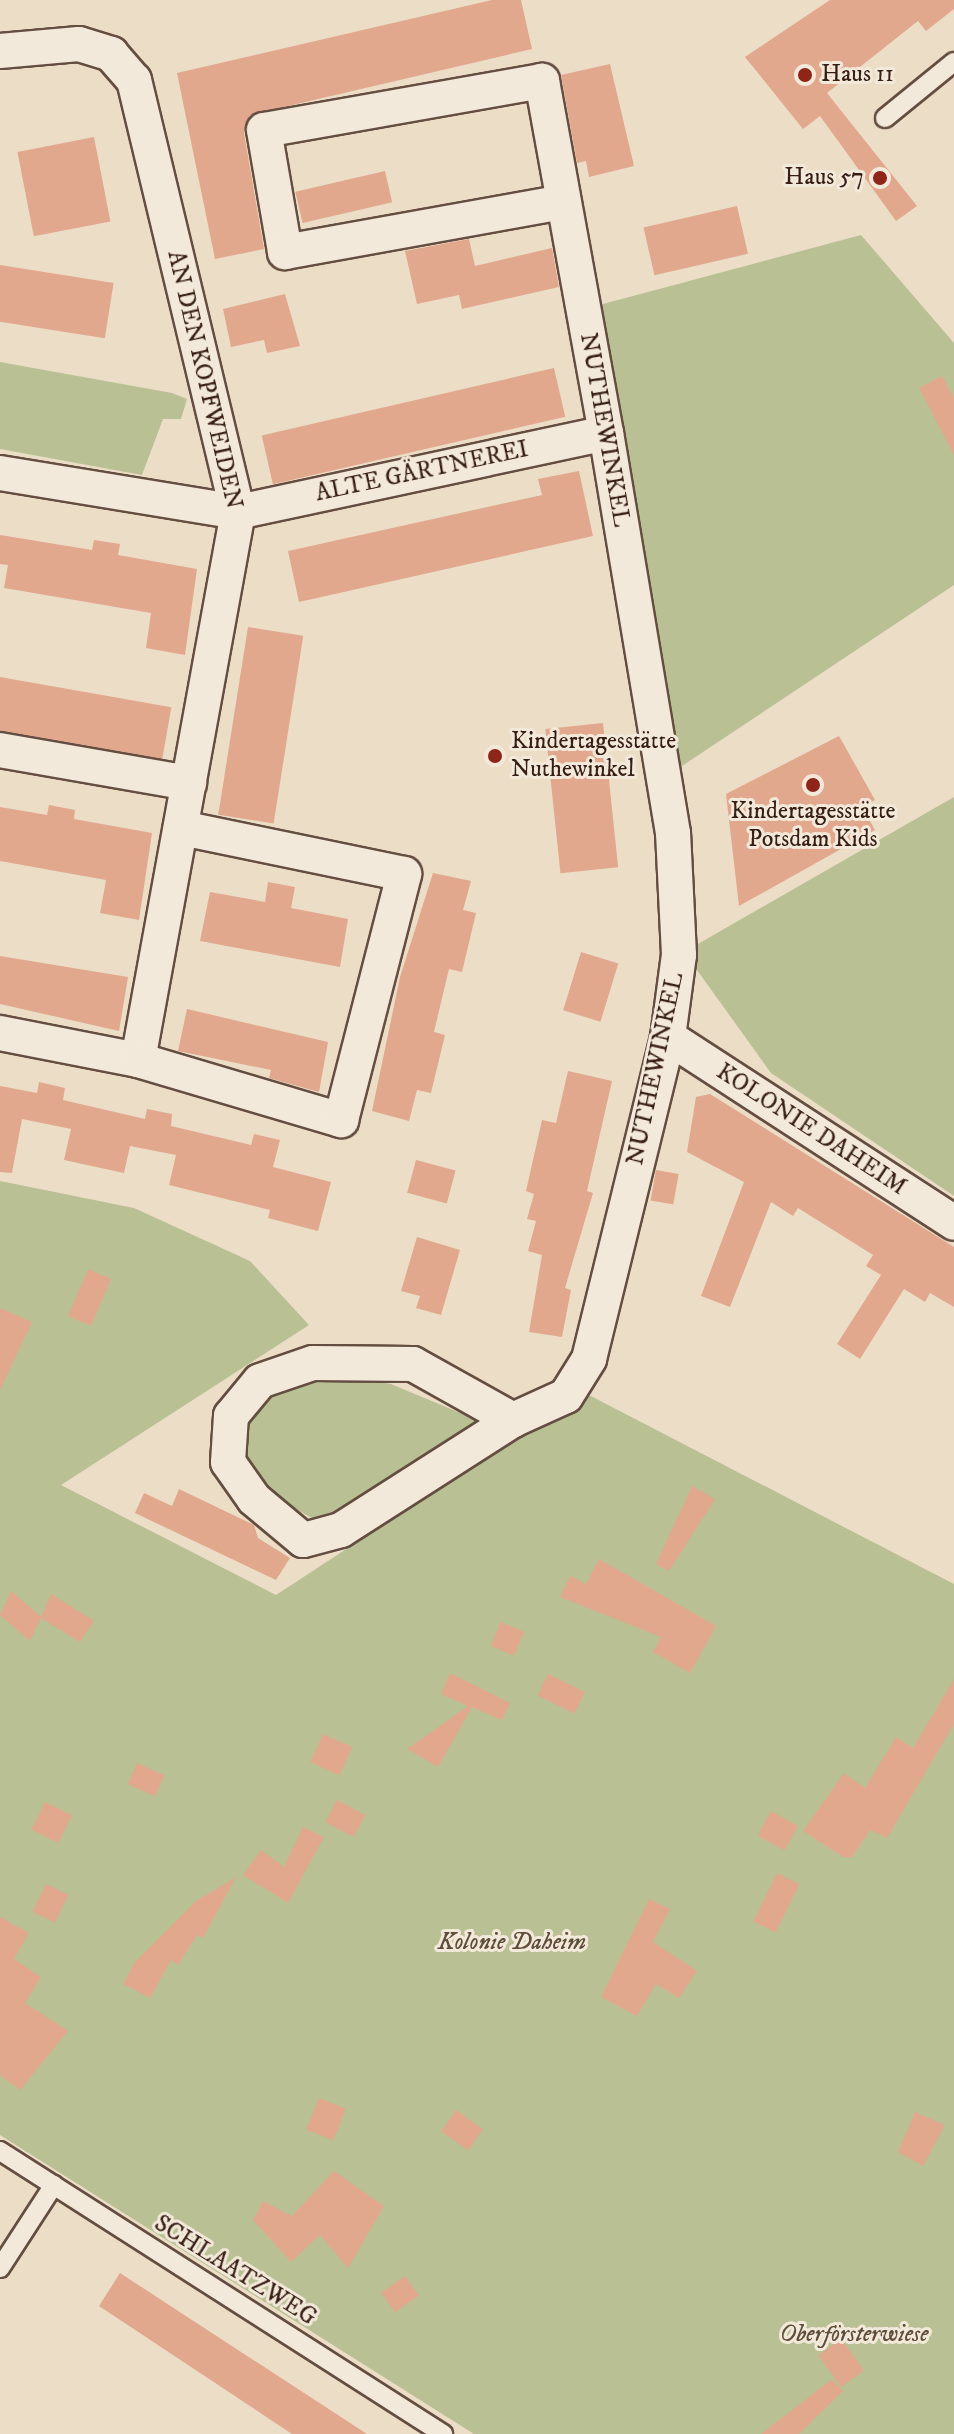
<!DOCTYPE html>
<html>
<head>
<meta charset="utf-8">
<style>
	body { margin:0 }
	#map { position:relative; width:954px; height:2434px; overflow:hidden; background:#ecddc6; font-family:"IM FELL DW Pica",serif }
	div>[style] { position:absolute }
	.green>* { inset:0; background:#b9c094 }
	.building>* { inset:0; background:#e1a88d; transform-origin:0 0 }
	.roads { filter:drop-shadow(2px 0 #644e41) drop-shadow(-2px 0 #644e41) drop-shadow(0 2px #644e41) drop-shadow(0 -2px #644e41) }
	.lane>* { height:18px; margin:-9px; padding:0 9px; transform-origin:9px; border-radius:9px; background:#f3e9da }
	.street>* { height:34px; margin:-17px; padding:0 17px; transform-origin:17px; border-radius:17px; background:#f3e9da }
	.dots>* { width:22px; height:22px; translate:-50% -50%; box-sizing:border-box; border:4px solid #f3e9da; border-radius:50% }
	span { translate:-50% -50%; white-space:nowrap; text-align:center; line-height:1.15; -webkit-text-stroke:6px #f3e9da; paint-order:stroke }
	.poi-label { font-size:24px; color:#371f15 }
	.left { translate:0 -50%; text-align:left }
	.right { translate:-100% -50%; text-align:right }
	.street-label { font-size:24px; color:#371f15 }
	.park-label { font-size:24px; color:#5e4f3b; font-style:italic }
</style>
</head>
<body>
<div id="map">
	<div class="green">
		<div style="clip-path:polygon(861px 235px,954px 343px,954px 585px,670px 774px,588px 308px)"></div>
		<div style="clip-path:polygon(0 362px,172px 393px,187px 399px,181px 419px,163px 419px,142px 475px,0 449px)"></div>
		<div style="clip-path:polygon(954px 797px,954px 1196px,771px 1073px,684px 952px)"></div>
		<div style="clip-path:polygon(0 1181px,134px 1208px,250px 1261px,309px 1325px,61px 1485px,276px 1595px,585px 1393px,954px 1584px,954px 2434px,474px 2434px,0 2135px)"></div>
		<div style="clip-path:polygon(325px 1373px,391px 1384px,477px 1420px,442px 1454px,351px 1512px,312px 1518px,266px 1493px,244px 1466px,245px 1421px,268px 1392px)"></div>
	</div>
	<div class="building">
		<div style="clip-path:polygon(492px 0,521px 0,532px 49px,250px 115px,244px 133px,264px 249px,215px 259px,177px 73px)"></div>
		<div style="clip-path:polygon(830px 0,954px 0,954px 9px,926px 31px,918px 21px,827px 93px,917px 206px,896px 221px,820px 116px,803px 129px,745px 57px)"></div>
		<div style="clip-path:polygon(610px 64px,634px 166px,589px 177px,586px 161px,577px 163px,561px 75px)"></div>
		<div style="left:94px;top:137px;width:86px;height:78px;rotate:79deg"></div>
		<div style="left:385px;top:171px;width:32px;height:92px;rotate:77deg"></div>
		<div style="left:737px;top:206px;width:49px;height:96px;rotate:77deg"></div>
		<div style="clip-path:polygon(469px 239px,475px 266px,552px 248px,559px 287px,462px 309px,459px 295px,417px 304px,405px 251px)"></div>
		<div style="left:0;top:265px;width:115px;height:56px;rotate:9deg"></div>
		<div style="clip-path:polygon(285px 294px,300px 346px,267px 353px,264px 340px,231px 347px,223px 309px)"></div>
		<div style="left:554px;top:368px;width:50px;height:300px;rotate:77deg"></div>
		<div style="clip-path:polygon(942px 376px,954px 398px,954px 455px,919px 388px)"></div>
		<div style="clip-path:polygon(579px 471px,593px 536px,299px 602px,288px 551px,542px 495px,538px 479px)"></div>
		<div style="clip-path:polygon(0 535px,92px 550px,94px 540px,120px 544px,118px 555px,197px 569px,185px 655px,146px 648px,151px 613px,4px 588px,8px 565px,0 564px)"></div>
		<div style="left:248px;top:627px;width:56px;height:190px;rotate:9deg"></div>
		<div style="left:0;top:677px;width:174px;height:53px;rotate:10deg"></div>
		<div style="left:603px;top:723px;width:145px;height:58px;rotate:84deg"></div>
		<div style="clip-path:polygon(839px 736px,875px 800px,862px 807px,875px 830px,739px 906px,726px 794px)"></div>
		<div style="clip-path:polygon(49px 805px,75px 810px,74px 819px,152px 833px,139px 920px,100px 913px,106px 880px,0 861px,0 807px,47px 815px)"></div>
		<div style="clip-path:polygon(433px 873px,471px 881px,463px 910px,476px 913px,462px 972px,449px 969px,434px 1032px,445px 1035px,431px 1093px,417px 1090px,409px 1121px,372px 1111px,400px 977px)"></div>
		<div style="clip-path:polygon(268px 882px,295px 887px,291px 908px,348px 919px,340px 967px,200px 941px,210px 892px,265px 902px)"></div>
		<div style="left:581px;top:952px;width:39px;height:61px;rotate:17deg"></div>
		<div style="clip-path:polygon(0 956px,128px 977px,119px 1031px,0 1004px)"></div>
		<div style="clip-path:polygon(187px 1009px,328px 1042px,319px 1092px,269px 1078px,271px 1070px,178px 1051px)"></div>
		<div style="clip-path:polygon(568px 1071px,612px 1081px,587px 1191px,593px 1193px,565px 1288px,571px 1290px,562px 1337px,529px 1332px,542px 1255px,528px 1251px,536px 1221px,527px 1219px,534px 1194px,526px 1191px,542px 1120px,556px 1123px)"></div>
		<div style="clip-path:polygon(39px 1082px,65px 1088px,63px 1100px,145px 1119px,147px 1109px,172px 1114px,171px 1126px,251px 1145px,254px 1134px,280px 1140px,273px 1167px,331px 1182px,318px 1231px,268px 1218px,270px 1210px,169px 1185px,176px 1155px,130px 1146px,124px 1173px,64px 1160px,71px 1129px,22px 1119px,12px 1173px,0 1172px,0 1086px,37px 1093px)"></div>
		<div style="clip-path:polygon(710px 1094px,954px 1247px,954px 1307px,930px 1293px,925px 1302px,904px 1289px,860px 1359px,837px 1344px,881px 1275px,866px 1266px,873px 1255px,798px 1208px,793px 1216px,771px 1202px,730px 1307px,701px 1296px,744px 1182px,687px 1152px,696px 1097px)"></div>
		<div style="left:416px;top:1160px;width:41px;height:34px;rotate:15deg"></div>
		<div style="left:656px;top:1170px;width:23px;height:31px;rotate:10deg"></div>
		<div style="clip-path:polygon(417px 1237px,460px 1250px,441px 1315px,416px 1308px,420px 1296px,401px 1291px)"></div>
		<div style="left:88px;top:1269px;width:25px;height:51px;rotate:23deg"></div>
		<div style="clip-path:polygon(0 1308px,32px 1322px,0 1390px)"></div>
		<div style="clip-path:polygon(692px 1486px,715px 1499px,669px 1571px,656px 1564px)"></div>
		<div style="clip-path:polygon(179px 1489px,254px 1525px,258px 1538px,290px 1558px,276px 1580px,135px 1513px,144px 1493px,172px 1506px)"></div>
		<div style="clip-path:polygon(599px 1559px,716px 1626px,690px 1673px,653px 1652px,661px 1637px,560px 1597px,570px 1576px,586px 1584px)"></div>
		<div style="clip-path:polygon(11px 1591px,41px 1617px,51px 1594px,94px 1621px,80px 1642px,41px 1618px,30px 1641px,0 1615px)"></div>
		<div style="left:501px;top:1622px;width:25px;height:26px;rotate:23deg"></div>
		<div style="clip-path:polygon(450px 1673px,510px 1703px,502px 1720px,472px 1707px,438px 1767px,407px 1749px,468px 1706px,441px 1694px)"></div>
		<div style="left:548px;top:1674px;width:41px;height:24px;rotate:26deg"></div>
		<div style="clip-path:polygon(954px 1679px,954px 1724px,887px 1838px,870px 1830px,852px 1857px,843px 1857px,803px 1831px,844px 1773px,865px 1788px,896px 1737px,913px 1748px)"></div>
		<div style="left:323px;top:1734px;width:32px;height:31px;rotate:24deg"></div>
		<div style="left:137px;top:1763px;width:30px;height:23px;rotate:24deg"></div>
		<div style="left:337px;top:1800px;width:32px;height:25px;rotate:28deg"></div>
		<div style="left:45px;top:1802px;width:30px;height:31px;rotate:26deg"></div>
		<div style="left:771px;top:1811px;width:31px;height:28px;rotate:29deg"></div>
		<div style="clip-path:polygon(303px 1827px,324px 1837px,288px 1903px,243px 1875px,261px 1850px,284px 1867px)"></div>
		<div style="left:777px;top:1873px;width:25px;height:54px;rotate:26deg"></div>
		<div style="clip-path:polygon(236px 1877px,203px 1938px,197px 1935px,178px 1965px,171px 1960px,150px 1998px,123px 1984px,135px 1962px,196px 1901px)"></div>
		<div style="left:46px;top:1884px;width:25px;height:31px;rotate:26deg"></div>
		<div style="clip-path:polygon(649px 1899px,670px 1909px,653px 1942px,697px 1971px,679px 1998px,656px 1984px,637px 2016px,601px 1997px)"></div>
		<div style="clip-path:polygon(0 1917px,29px 1933px,14px 1959px,41px 1977px,25px 2003px,68px 2031px,20px 2090px,0 2075px)"></div>
		<div style="left:319px;top:2098px;width:29px;height:34px;rotate:22deg"></div>
		<div style="left:456px;top:2110px;width:33px;height:26px;rotate:35deg"></div>
		<div style="clip-path:polygon(915px 2112px,945px 2125px,923px 2166px,898px 2152px)"></div>
		<div style="clip-path:polygon(334px 2171px,384px 2206px,348px 2268px,320px 2235px,291px 2262px,253px 2220px,263px 2201px,292px 2216px)"></div>
		<div style="clip-path:polygon(120px 2273px,367px 2434px,292px 2434px,99px 2306px)"></div>
		<div style="left:405px;top:2276px;width:24px;height:29px;rotate:55deg"></div>
		<div style="left:841px;top:2339px;width:39px;height:28px;rotate:54deg"></div>
		<div style="clip-path:polygon(832px 2379px,843px 2391px,799px 2434px,761px 2434px)"></div>
	</div>
	<div class="roads">
		<div class="lane">
			<div style="left:885px;top:118px;width:89px;rotate:-39.1deg"></div>
			<div style="left:0;top:2151px;width:526px;rotate:32.57deg"></div>
			<div style="left:0;top:2268px;width:99px;rotate:-57deg"></div>
		</div>
		<div class="street">
			<div style="left:0;top:51px;width:79px;rotate:-5.1deg"></div>
			<div style="left:79px;top:44px;width:34px;rotate:17deg"></div>
			<div style="left:111px;top:54px;width:35px;rotate:49deg"></div>
			<div style="left:134px;top:80px;width:444px;rotate:76.5deg"></div>
			<div style="left:238px;top:512px;width:557px;rotate:100.34deg"></div>
			<div style="left:0;top:473px;width:241px;rotate:9.3deg"></div>
			<div style="left:238px;top:512px;width:376px;rotate:-12.1deg"></div>
			<div style="left:0;top:750px;width:192px;rotate:9.9deg"></div>
			<div style="left:0;top:1033px;width:141px;rotate:11.1deg"></div>
			<div style="left:138px;top:1060px;width:212px;rotate:16.5deg"></div>
			<div style="left:341px;top:1120px;width:254px;rotate:-75.6deg"></div>
			<div style="left:404px;top:874px;width:228px;rotate:-168.3deg"></div>
			<div style="left:668px;top:1037px;width:341px;rotate:33deg"></div>
			<div style="left:513px;top:1420px;width:204px;rotate:147.4deg"></div>
			<div style="left:341px;top:1530px;width:39px;rotate:165deg"></div>
			<div style="left:303px;top:1540px;width:64px;rotate:-140.1deg"></div>
			<div style="left:254px;top:1499px;width:45px;rotate:-125.1deg"></div>
			<div style="left:228px;top:1462px;width:46px;rotate:-86.3deg"></div>
			<div style="left:231px;top:1416px;width:45px;rotate:-50.4deg"></div>
			<div style="left:260px;top:1381px;width:56px;rotate:-18.8deg"></div>
			<div style="left:313px;top:1363px;width:100px;rotate:0.6deg"></div>
			<div style="left:413px;top:1364px;width:115px;rotate:29.2deg"></div>
			<div style="left:513px;top:1420px;width:58px;rotate:-24.4deg"></div>
			<div style="left:566px;top:1396px;width:44px;rotate:-58.1deg"></div>
			<div style="left:589px;top:1359px;width:332px;rotate:-76.2deg"></div>
			<div style="left:668px;top:1037px;width:83px;rotate:-82.4deg"></div>
			<div style="left:679px;top:955px;width:122px;rotate:-92.8deg"></div>
			<div style="left:673px;top:833px;width:406px;rotate:-99.5deg"></div>
			<div style="left:606px;top:433px;width:358px;rotate:-100.3deg"></div>
			<div style="left:542px;top:81px;width:282px;rotate:170deg"></div>
			<div style="left:264px;top:130px;width:124px;rotate:80.2deg"></div>
			<div style="left:285px;top:252px;width:283px;rotate:-10.2deg"></div>
		</div>
	</div>
	<div class="dots">
		<div style="left:805px;top:75px;background:#8f2418"></div>
		<div style="left:880px;top:178px;background:#8f2418"></div>
		<div style="left:495px;top:756px;background:#8f2418"></div>
		<div style="left:813px;top:785px;background:#8f2418"></div>
	</div>
	<div class="poi-label">
		<span class="left" style="left:821px;top:75px">Haus 11</span>
		<span class="right" style="left:864px;top:178px">Haus 57</span>
		<span class="left" style="left:511px;top:756px">Kindertagesstätte<br>Nuthewinkel</span>
		<span style="left:813px;top:826px">Kindertagesstätte<br>Potsdam Kids</span>
	</div>
	<div class="street-label">
		<span style="left:204px;top:380px;rotate:77deg">AN DEN KOPFWEIDEN</span>
		<span style="left:604px;top:430px;rotate:80deg">NUTHEWINKEL</span>
		<span style="left:422px;top:472px;rotate:-12deg">ALTE GÄRTNEREI</span>
		<span style="left:656px;top:1069px;rotate:-78deg">NUTHEWINKEL</span>
		<span style="left:811px;top:1130px;rotate:33deg">KOLONIE DAHEIM</span>
		<span style="left:235px;top:2271px;rotate:32deg">SCHLAATZWEG</span>
	</div>
	<div class="park-label">
		<span style="left:512px;top:1943px">Kolonie Daheim</span>
		<span style="left:854px;top:2335px">Oberförsterwiese</span>
	</div>
</div>
</body>
</html>
